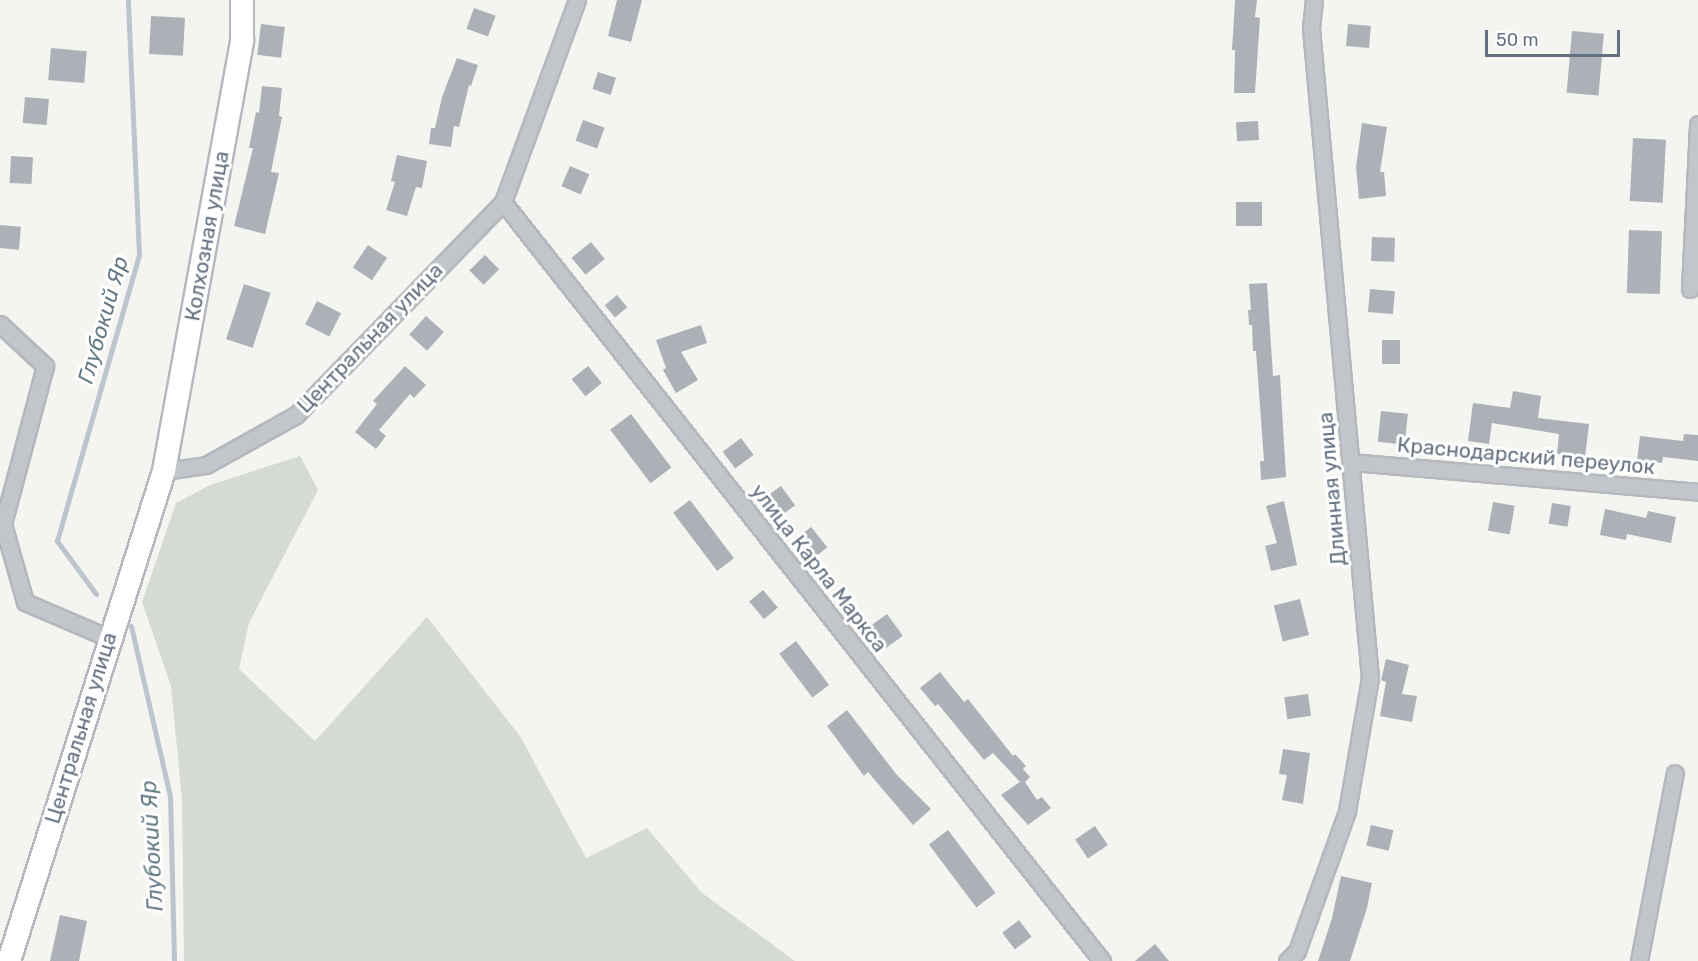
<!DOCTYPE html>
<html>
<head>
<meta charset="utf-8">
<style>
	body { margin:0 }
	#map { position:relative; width:1698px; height:961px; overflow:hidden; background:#f4f5f1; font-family:Rubik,sans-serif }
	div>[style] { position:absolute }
	.green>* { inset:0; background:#d5dbd2 }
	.stream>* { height:5px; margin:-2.5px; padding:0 2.5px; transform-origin:2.5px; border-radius:2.5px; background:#bbc5cb }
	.building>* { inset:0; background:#abb1b6; transform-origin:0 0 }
	.roads { filter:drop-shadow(2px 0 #b4b8bd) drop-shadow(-2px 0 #b4b8bd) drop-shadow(0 2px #b4b8bd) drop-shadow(0 -2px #b4b8bd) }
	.street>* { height:15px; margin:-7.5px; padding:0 7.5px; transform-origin:7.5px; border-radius:7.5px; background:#c2c5c9 }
	.secondary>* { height:22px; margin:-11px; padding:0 11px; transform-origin:11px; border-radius:11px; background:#fff }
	span { translate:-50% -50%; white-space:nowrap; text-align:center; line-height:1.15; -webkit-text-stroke:6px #fff; paint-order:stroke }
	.street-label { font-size:21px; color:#647181 }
	.water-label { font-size:22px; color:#647a85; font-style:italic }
	.scale { position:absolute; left:1485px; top:30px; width:135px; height:27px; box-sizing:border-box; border:3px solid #647181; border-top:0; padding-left:8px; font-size:18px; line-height:21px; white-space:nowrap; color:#647181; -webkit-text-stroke:4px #fff; paint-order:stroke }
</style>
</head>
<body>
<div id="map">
	<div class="green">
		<div style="clip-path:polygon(300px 456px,318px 490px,249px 623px,239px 669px,315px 741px,427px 617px,520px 736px,586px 858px,647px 828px,702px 893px,795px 961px,184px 961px,182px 800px,171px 686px,142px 602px,176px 503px,210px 485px)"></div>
	</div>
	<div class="stream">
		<div style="left:96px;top:594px;width:66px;rotate:-126.3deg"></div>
		<div style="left:57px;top:541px;width:298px;rotate:-74deg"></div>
		<div style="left:139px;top:255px;width:255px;rotate:-92.5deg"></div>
		<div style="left:131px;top:626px;width:174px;rotate:77.1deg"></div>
		<div style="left:170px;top:796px;width:165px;rotate:88.6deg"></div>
	</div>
	<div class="building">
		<div style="clip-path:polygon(617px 0,642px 0,631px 42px,608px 36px)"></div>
		<div style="clip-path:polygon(1235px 0,1257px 0,1255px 17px,1260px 18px,1255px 93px,1234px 93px,1235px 50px,1232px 50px)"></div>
		<div style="left:474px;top:8px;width:23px;height:22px;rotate:20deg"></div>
		<div style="left:151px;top:16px;width:34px;height:38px;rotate:3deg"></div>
		<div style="left:261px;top:24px;width:24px;height:31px;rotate:7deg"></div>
		<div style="left:1348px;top:24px;width:23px;height:22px;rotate:5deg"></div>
		<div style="left:1572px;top:31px;width:32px;height:62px;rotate:5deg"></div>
		<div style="left:51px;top:48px;width:36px;height:32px;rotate:5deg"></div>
		<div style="clip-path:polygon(457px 58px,478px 65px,471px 86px,469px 85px,459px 127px,454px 126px,451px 147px,429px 144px,431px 128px,435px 128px,442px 97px)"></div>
		<div style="left:598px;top:72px;width:19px;height:18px;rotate:18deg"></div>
		<div style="clip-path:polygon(262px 86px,282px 88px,279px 116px,282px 117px,271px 172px,279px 173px,265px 234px,234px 226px,253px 148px,249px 148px,256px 112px,259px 113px)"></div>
		<div style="left:25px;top:97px;width:24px;height:26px;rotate:5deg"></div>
		<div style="left:583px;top:120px;width:23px;height:22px;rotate:20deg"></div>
		<div style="left:1258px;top:121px;width:19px;height:22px;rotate:87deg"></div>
		<div style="clip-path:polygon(1362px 123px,1387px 127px,1380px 172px,1384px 172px,1386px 196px,1359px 199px,1356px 167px)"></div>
		<div style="left:1633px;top:138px;width:33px;height:63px;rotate:3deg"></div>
		<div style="clip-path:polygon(397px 155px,427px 161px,422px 188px,416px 187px,407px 216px,386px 210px,395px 182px,391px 181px)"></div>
		<div style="left:11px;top:156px;width:22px;height:27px;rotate:3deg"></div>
		<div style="left:570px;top:166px;width:21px;height:22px;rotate:23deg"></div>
		<div style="left:1236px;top:202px;width:26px;height:24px"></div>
		<div style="left:0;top:225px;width:21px;height:23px;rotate:5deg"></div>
		<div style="left:1629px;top:230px;width:33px;height:63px;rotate:2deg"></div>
		<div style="left:1372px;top:237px;width:23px;height:24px;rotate:2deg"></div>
		<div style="left:591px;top:242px;width:22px;height:25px;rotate:51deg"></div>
		<div style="left:368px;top:245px;width:23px;height:27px;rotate:34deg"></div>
		<div style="left:485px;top:255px;width:20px;height:22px;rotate:45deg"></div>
		<div style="clip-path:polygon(1267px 283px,1273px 376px,1280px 375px,1286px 477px,1261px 480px,1260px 461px,1264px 461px,1256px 351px,1253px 351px,1252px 325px,1249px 325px,1248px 310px,1251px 310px,1249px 284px)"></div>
		<div style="left:244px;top:284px;width:28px;height:58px;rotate:18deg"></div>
		<div style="left:1370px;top:289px;width:25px;height:23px;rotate:5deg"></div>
		<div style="left:617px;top:295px;width:16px;height:16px;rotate:50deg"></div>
		<div style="left:317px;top:301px;width:27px;height:26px;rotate:27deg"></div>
		<div style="left:426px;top:316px;width:24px;height:25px;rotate:42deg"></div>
		<div style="clip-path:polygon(701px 325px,707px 343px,681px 352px,698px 380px,676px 393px,663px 370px,666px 368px,656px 340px)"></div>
		<div style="left:1382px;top:340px;width:18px;height:24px"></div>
		<div style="clip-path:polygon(405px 366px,426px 385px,414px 398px,410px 394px,379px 430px,386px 436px,376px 449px,355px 432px,377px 404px,373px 401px)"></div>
		<div style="left:588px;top:366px;width:22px;height:21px;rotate:51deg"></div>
		<div style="clip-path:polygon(1513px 391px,1541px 396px,1538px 418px,1589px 424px,1585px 458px,1557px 454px,1559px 434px,1492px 423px,1489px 444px,1468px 441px,1473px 403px,1510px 408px)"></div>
		<div style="left:1381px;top:411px;width:27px;height:31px;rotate:6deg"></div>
		<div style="left:631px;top:414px;width:67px;height:26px;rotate:53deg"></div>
		<div style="clip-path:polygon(1684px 434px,1698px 435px,1698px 461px,1663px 457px,1662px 463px,1637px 460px,1640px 436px,1683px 441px)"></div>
		<div style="left:741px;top:438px;width:21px;height:23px;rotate:53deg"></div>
		<div style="left:781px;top:486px;width:24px;height:24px;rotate:54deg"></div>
		<div style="left:690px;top:500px;width:73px;height:21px;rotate:53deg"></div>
		<div style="clip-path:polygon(1284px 501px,1297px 565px,1271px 571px,1265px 546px,1277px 543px,1266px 506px)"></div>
		<div style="left:1493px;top:502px;width:22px;height:29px;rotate:10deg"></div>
		<div style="left:1552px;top:503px;width:19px;height:21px;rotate:9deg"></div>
		<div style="clip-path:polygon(1605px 509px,1646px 518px,1648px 511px,1676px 517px,1671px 543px,1627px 534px,1626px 540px,1600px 535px)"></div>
		<div style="left:811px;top:527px;width:26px;height:24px;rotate:51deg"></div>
		<div style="left:763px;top:590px;width:23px;height:18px;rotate:50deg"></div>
		<div style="left:1300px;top:599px;width:37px;height:27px;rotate:76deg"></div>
		<div style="left:887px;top:614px;width:27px;height:23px;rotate:54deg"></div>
		<div style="left:796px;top:641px;width:55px;height:21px;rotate:53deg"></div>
		<div style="clip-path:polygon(1386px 659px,1409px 665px,1402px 694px,1417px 696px,1412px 722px,1380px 716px,1386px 682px,1381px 680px)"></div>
		<div style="clip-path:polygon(940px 672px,964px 702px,968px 699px,1013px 756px,1015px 754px,1026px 766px,1023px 769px,1030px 777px,1025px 782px,1037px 800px,1042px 797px,1051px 808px,1028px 825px,1001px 795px,1020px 782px,993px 753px,984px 760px,938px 704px,935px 706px,920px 688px)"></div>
		<div style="left:1308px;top:694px;width:22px;height:24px;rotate:82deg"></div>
		<div style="clip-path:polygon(847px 710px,896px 774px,931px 809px,913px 825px,868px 772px,864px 776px,827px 726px)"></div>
		<div style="clip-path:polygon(1283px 749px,1310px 753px,1303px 804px,1282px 800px,1287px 775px,1279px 774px)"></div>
		<div style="left:1371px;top:825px;width:23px;height:21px;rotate:13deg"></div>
		<div style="left:1095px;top:826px;width:23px;height:24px;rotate:56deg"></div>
		<div style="left:948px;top:830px;width:79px;height:24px;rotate:53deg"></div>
		<div style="clip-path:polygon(1341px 876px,1372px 883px,1367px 908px,1350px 961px,1318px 961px,1332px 918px)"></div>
		<div style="clip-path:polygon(60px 915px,87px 921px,79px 961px,50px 961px)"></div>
		<div style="left:1019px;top:920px;width:21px;height:21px;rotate:53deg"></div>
		<div style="clip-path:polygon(1155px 944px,1169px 961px,1135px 961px)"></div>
	</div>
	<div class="roads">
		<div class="street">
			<div style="left:503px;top:202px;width:967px;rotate:51.72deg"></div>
			<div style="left:1690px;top:289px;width:165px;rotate:-87.2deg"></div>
			<div style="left:0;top:324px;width:62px;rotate:43deg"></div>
			<div style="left:45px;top:366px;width:163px;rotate:104.9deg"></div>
			<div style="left:3px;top:524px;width:81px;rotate:74.2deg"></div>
			<div style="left:25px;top:602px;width:91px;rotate:23.2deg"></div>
			<div style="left:1351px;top:462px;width:348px;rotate:4.9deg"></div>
			<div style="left:164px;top:471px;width:42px;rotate:-8.1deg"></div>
			<div style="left:206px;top:465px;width:103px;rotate:-29.1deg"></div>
			<div style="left:296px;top:415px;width:297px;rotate:-45.8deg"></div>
			<div style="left:503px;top:202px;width:215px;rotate:-69.9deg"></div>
			<div style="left:1287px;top:961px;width:14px;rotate:-45deg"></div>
			<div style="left:1297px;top:951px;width:149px;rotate:-70.3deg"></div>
			<div style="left:1347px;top:811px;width:135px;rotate:-80.2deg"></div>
			<div style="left:1370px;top:678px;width:653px;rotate:-95.19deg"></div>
			<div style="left:1311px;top:28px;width:28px;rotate:-84deg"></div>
			<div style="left:1639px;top:961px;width:191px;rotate:-79.2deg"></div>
		</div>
		<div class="secondary">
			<div style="left:9px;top:961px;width:514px;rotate:-72.45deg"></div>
			<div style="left:164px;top:471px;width:438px;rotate:-79.7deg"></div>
			<div style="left:242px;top:40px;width:40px;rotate:-90deg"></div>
		</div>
	</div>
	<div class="street-label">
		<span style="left:207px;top:236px;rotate:-80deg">Колхозная улица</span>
		<span style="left:370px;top:338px;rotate:-46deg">Центральная улица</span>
		<span style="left:1526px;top:456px;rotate:5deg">Краснодарский переулок</span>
		<span style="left:1332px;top:489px;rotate:-95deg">Длинная улица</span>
		<span style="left:819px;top:568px;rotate:52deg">улица Карла Маркса</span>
		<span style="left:81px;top:728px;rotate:-73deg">Центральная улица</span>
	</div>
	<div class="water-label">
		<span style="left:103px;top:320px;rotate:-74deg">Глубокий Яр</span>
		<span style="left:152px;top:846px;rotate:-93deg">Глубокий Яр</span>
	</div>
	<div class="scale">50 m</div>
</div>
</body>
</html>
